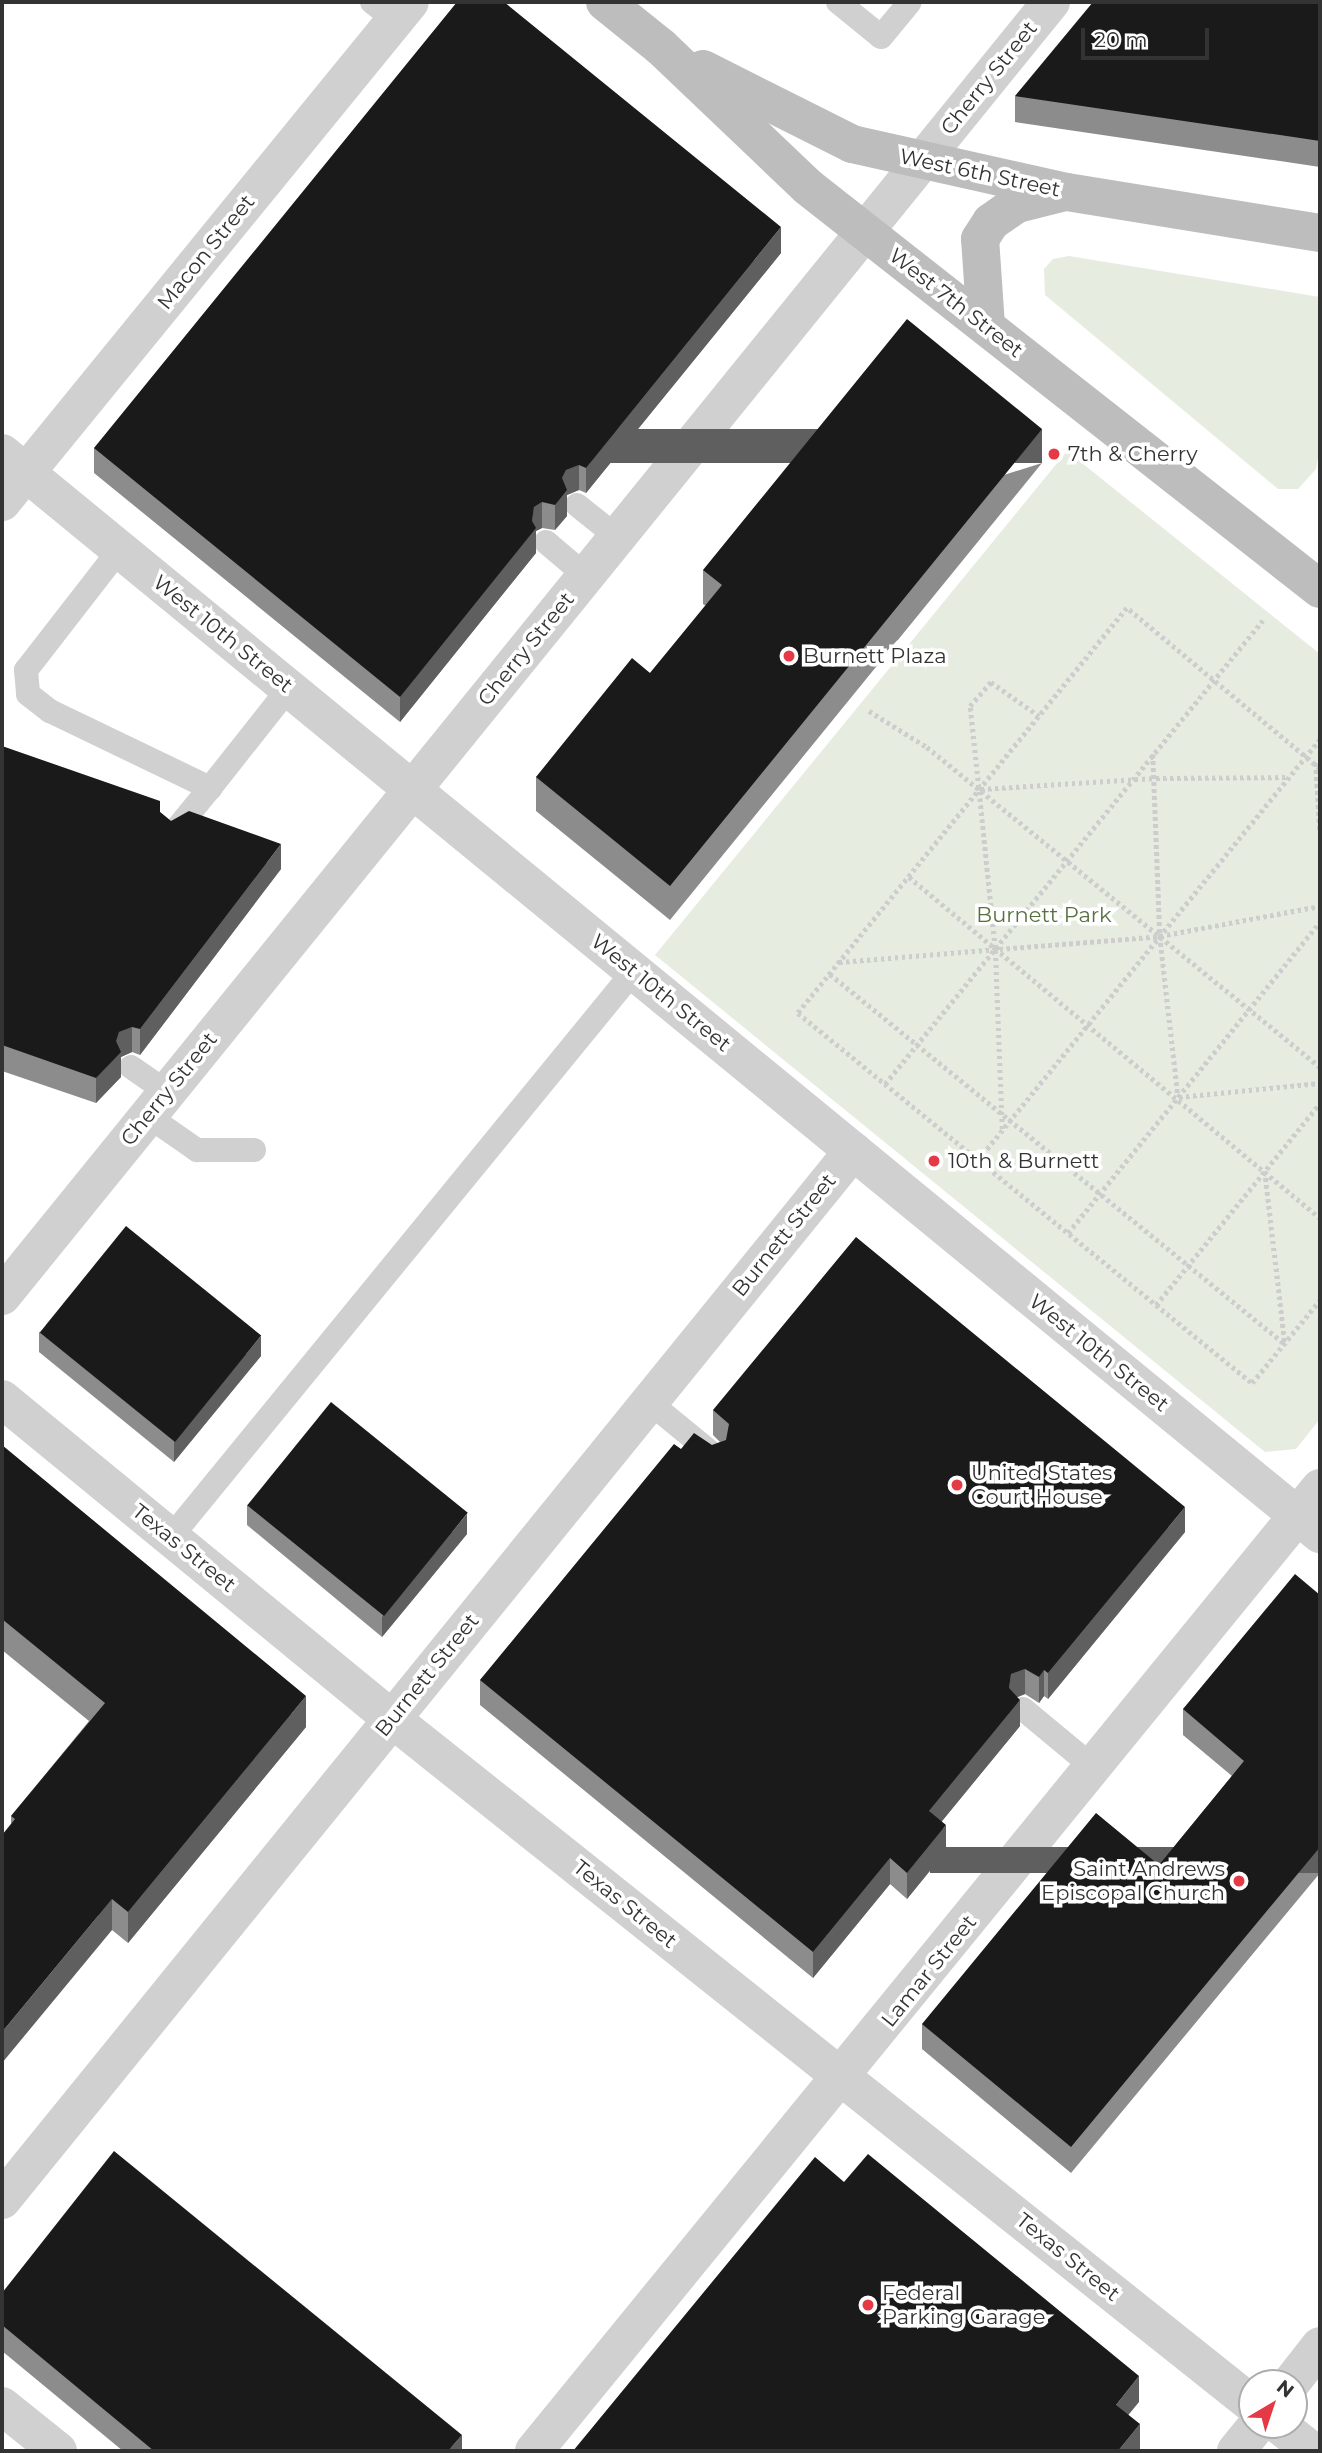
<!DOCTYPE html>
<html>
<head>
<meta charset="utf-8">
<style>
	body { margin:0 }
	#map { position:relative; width:1322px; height:2453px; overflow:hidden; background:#fff; font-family:Montserrat,sans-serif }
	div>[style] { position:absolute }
	.green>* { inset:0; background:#e6ecdf }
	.path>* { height:4.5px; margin-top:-2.25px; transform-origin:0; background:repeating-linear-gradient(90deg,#cdcdcd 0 3.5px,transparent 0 7px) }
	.service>* { height:24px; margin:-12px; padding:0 12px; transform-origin:12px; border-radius:12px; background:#d0d0d0 }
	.minor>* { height:38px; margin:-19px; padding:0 19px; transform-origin:19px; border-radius:19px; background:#d0d0d0 }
	.tertiary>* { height:38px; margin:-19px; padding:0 19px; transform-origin:19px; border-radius:19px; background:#d0d0d0 }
	.secondary>* { height:38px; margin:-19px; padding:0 19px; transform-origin:19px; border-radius:19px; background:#bdbdbd }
	.wall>* { inset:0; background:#8c8c8c }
	.shaded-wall>* { inset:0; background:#5f5f5f; transform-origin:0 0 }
	.building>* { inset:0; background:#1a1a1a; transform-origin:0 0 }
	.dots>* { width:19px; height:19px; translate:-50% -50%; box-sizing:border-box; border:4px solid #fff; border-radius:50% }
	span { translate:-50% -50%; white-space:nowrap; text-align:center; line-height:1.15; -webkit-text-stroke:7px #fff; paint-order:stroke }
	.street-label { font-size:21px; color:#333 }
	.poi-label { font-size:21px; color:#333 }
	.left { translate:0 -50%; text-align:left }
	.right { translate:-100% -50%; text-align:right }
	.park-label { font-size:21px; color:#56703f }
	.frame { position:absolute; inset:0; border:4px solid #333; pointer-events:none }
	.north { position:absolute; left:1238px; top:2369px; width:70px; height:70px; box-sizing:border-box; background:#fff; border:2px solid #adadad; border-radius:50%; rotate:39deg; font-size:19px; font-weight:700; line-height:28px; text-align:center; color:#333 }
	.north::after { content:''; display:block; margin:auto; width:24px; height:32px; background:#e63946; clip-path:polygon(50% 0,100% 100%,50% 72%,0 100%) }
	.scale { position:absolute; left:1081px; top:28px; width:128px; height:32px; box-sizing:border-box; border:4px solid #333; border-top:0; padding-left:9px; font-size:21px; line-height:24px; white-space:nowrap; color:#333; -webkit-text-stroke:5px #fff; paint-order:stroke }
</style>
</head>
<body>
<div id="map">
	<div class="green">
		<div style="clip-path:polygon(1069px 256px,1320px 297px,1320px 448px,1316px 469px,1298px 489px,1278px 489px,1045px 295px,1044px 269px,1053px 259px)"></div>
		<div style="clip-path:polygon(1067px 451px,1320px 654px,1320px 1419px,1296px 1449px,1265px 1452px,655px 955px)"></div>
	</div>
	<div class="path">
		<div style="left:869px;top:711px;width:68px;rotate:31.8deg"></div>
		<div style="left:927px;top:747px;width:507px;rotate:39.15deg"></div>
		<div style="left:1153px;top:754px;width:182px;rotate:87.8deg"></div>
		<div style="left:1160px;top:936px;width:161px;rotate:83.6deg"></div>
		<div style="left:1316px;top:763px;width:68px;rotate:86.6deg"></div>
		<div style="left:1320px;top:769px;width:251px;rotate:-140.2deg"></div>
		<div style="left:1127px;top:608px;width:522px;rotate:129.09deg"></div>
		<div style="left:798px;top:1013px;width:586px;rotate:39.18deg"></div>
		<div style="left:1252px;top:1383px;width:107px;rotate:-50.7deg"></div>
		<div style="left:981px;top:789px;width:175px;rotate:-3.6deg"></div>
		<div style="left:1156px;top:778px;width:133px;rotate:-0.4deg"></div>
		<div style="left:909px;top:877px;width:534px;rotate:39.68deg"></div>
		<div style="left:839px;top:962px;width:322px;rotate:-4.6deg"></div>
		<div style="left:1160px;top:936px;width:163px;rotate:-10.6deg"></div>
		<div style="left:830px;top:974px;width:586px;rotate:39.12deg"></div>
		<div style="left:885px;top:1084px;width:598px;rotate:-50.83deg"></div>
		<div style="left:1179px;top:1097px;width:142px;rotate:-5.7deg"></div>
		<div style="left:1002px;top:1129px;width:181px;rotate:-92.2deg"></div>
		<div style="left:995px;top:948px;width:243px;rotate:-95.9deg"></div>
		<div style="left:970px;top:706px;width:32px;rotate:-49deg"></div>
		<div style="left:991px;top:682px;width:59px;rotate:35.3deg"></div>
		<div style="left:978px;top:1160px;width:542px;rotate:-50.91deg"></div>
		<div style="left:1265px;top:1171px;width:173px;rotate:83.4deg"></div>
		<div style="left:1068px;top:1233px;width:400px;rotate:-51deg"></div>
		<div style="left:1156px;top:1305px;width:260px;rotate:-50.9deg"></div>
	</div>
	<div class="service">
		<div style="left:372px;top:2px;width:29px;rotate:38deg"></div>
		<div style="left:838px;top:2px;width:55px;rotate:39.1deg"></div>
		<div style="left:881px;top:37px;width:45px;rotate:-50.4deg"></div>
		<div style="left:577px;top:505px;width:51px;rotate:38.7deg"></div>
		<div style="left:546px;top:542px;width:52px;rotate:40.4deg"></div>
		<div style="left:120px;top:549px;width:153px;rotate:127.8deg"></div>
		<div style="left:26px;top:670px;width:24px;rotate:85deg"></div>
		<div style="left:28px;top:694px;width:28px;rotate:38deg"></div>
		<div style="left:50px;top:711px;width:178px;rotate:25.7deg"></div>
		<div style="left:210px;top:788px;width:127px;rotate:-51.7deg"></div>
		<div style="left:174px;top:832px;width:57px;rotate:-50.7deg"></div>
		<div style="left:131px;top:1067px;width:44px;rotate:34.8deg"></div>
		<div style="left:148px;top:1116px;width:60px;rotate:34.8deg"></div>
		<div style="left:197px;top:1150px;width:57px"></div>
		<div style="left:649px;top:1402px;width:85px;rotate:39.3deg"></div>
		<div style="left:171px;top:1537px;width:731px;rotate:-50.72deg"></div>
		<div style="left:1023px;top:1709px;width:92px;rotate:39.7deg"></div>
	</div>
	<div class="minor">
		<div style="left:2px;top:2200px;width:1351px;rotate:-50.95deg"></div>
		<div style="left:1291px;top:2383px;width:47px;rotate:-51.9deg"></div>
		<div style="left:2px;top:2406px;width:72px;rotate:38.8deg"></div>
		<div style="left:534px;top:2451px;width:1243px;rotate:-50.78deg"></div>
		<div style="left:1236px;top:2451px;width:33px;rotate:-51deg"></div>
	</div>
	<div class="tertiary">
		<div style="left:2px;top:453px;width:1705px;rotate:39.36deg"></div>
		<div style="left:2px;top:502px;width:645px;rotate:-50.79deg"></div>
		<div style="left:2px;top:1296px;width:1666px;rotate:-50.97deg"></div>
		<div style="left:2px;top:1399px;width:504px;rotate:39.37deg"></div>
		<div style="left:392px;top:1719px;width:1099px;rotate:38.54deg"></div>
		<div style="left:1279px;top:2425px;width:42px;rotate:38.2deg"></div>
	</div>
	<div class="secondary">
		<div style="left:605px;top:2px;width:72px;rotate:38.8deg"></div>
		<div style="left:661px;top:47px;width:203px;rotate:43.6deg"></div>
		<div style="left:808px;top:187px;width:651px;rotate:38.14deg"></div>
		<div style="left:703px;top:69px;width:167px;rotate:26.7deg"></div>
		<div style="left:852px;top:144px;width:220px;rotate:12.6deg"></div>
		<div style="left:1067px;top:192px;width:256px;rotate:9.2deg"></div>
		<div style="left:986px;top:326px;width:87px;rotate:-93.9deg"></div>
		<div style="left:980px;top:239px;width:20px;rotate:-57deg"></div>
		<div style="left:991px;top:222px;width:32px;rotate:-35deg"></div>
		<div style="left:1017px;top:204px;width:45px;rotate:-14deg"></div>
	</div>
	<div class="wall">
		<div style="clip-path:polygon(1320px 2px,1320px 167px,1015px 122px,1015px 96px)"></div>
		<div style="clip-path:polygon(781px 253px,586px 493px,579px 490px,567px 495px,567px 516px,555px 530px,542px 528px,536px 531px,536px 553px,400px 722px,94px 473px,94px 448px)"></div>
		<div style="clip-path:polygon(1042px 463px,670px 920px,536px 811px,536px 777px,650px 673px,706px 606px,703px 604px,703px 570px)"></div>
		<div style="clip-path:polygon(2px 746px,160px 812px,171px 821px,281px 869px,140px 1055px,132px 1052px,121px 1057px,121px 1077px,96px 1103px,2px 1071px)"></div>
		<div style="clip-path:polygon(39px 1332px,261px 1356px,174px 1462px,39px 1352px)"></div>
		<div style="clip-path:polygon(713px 1410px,1185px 1532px,1048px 1699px,1044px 1696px,1039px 1703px,1025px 1694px,1017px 1697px,1020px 1726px,942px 1821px,946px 1851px,907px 1899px,890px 1884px,813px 1978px,480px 1705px,480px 1680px,681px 1449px,712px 1445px,720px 1442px,713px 1435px)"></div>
		<div style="clip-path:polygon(2px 1445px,306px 1727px,128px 1943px,112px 1930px,11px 1823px,11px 1816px,89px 1721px,2px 1650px)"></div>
		<div style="clip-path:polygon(247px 1505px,467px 1534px,382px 1637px,247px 1525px)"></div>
		<div style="clip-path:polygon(1320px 1595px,1320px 1873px,1071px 2173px,922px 2049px,922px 2024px,1159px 1865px,1232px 1776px,1183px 1735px,1183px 1709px)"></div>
		<div style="clip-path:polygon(2px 2293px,462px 2451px,123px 2451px,2px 2351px)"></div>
	</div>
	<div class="shaded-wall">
		<div style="clip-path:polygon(781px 227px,781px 253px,586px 493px,586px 468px)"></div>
		<div style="left:1042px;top:429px;width:34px;height:589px;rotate:90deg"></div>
		<div style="clip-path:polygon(579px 465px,579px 490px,567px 495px,567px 516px,555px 530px,555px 505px,562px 478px,566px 470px)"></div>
		<div style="clip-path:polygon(542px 502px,542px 528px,536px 531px,536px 553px,400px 722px,400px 697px,532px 521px,534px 507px)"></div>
		<div style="clip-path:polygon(281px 844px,281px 869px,140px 1055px,140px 1029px)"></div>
		<div style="clip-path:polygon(132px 1027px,132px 1052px,121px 1057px,121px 1077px,96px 1103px,96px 1078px,119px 1032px)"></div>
		<div style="clip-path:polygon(261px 1336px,261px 1356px,174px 1462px,174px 1442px)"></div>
		<div style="clip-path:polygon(1185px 1507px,1185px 1532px,1048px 1699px,1048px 1673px)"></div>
		<div style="clip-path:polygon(467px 1514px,467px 1534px,382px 1637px,382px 1617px)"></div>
		<div style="clip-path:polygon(1025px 1669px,1025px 1694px,1011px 1700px,1009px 1688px,1011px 1674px)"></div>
		<div style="clip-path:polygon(1044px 1670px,1044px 1696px,1039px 1703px,1039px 1677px)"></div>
		<div style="clip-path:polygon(306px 1696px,306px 1727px,128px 1943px,128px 1912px)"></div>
		<div style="clip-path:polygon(1020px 1700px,1020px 1726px,929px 1837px,929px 1811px)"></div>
		<div style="clip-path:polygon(946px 1825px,946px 1851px,907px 1899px,907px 1873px)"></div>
		<div style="left:1320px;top:1847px;width:26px;height:390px;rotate:90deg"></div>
		<div style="clip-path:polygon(890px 1858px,890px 1884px,813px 1978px,813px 1952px)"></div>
		<div style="clip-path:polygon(112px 1899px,112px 1930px,2px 2063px,2px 2032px)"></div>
		<div style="clip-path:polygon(1139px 2376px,1139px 2402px,1116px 2430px,1116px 2405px)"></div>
		<div style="clip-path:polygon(1140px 2424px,1140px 2450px,1139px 2451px,1118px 2451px)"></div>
		<div style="clip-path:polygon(462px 2435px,462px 2451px,448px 2451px)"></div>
	</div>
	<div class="building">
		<div style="clip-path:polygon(457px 2px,504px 2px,781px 227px,586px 468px,579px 465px,566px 470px,562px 478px,567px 490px,555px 505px,542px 502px,534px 507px,532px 521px,536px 528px,400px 697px,94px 448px)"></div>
		<div style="clip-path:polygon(1093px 2px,1320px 2px,1320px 141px,1015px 96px)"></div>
		<div style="clip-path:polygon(907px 319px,1042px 429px,670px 886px,536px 777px,632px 658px,650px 673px,722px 585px,703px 570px)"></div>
		<div style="clip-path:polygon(2px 746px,160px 801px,160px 812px,171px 821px,189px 811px,281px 844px,140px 1029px,132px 1027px,119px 1032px,116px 1041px,121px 1052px,96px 1078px,2px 1045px)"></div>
		<div style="left:126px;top:1226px;width:174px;height:137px;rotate:39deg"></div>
		<div style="clip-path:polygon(856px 1237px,1185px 1507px,1048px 1673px,1044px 1670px,1039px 1677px,1025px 1669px,1011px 1674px,1009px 1688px,1020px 1700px,929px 1811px,946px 1825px,907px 1873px,890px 1858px,813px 1952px,480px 1680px,674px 1444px,681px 1449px,694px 1433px,712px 1445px,726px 1440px,729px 1424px,713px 1410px)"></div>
		<div style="left:331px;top:1402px;width:176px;height:133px;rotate:39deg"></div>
		<div style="clip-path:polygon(2px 1445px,306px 1696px,128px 1912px,112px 1899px,2px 2032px,2px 1835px,15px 1819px,11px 1816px,105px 1703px,2px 1619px,2px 1620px)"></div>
		<div style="clip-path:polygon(1295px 1574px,1320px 1595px,1320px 1847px,1071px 2147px,922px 2024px,1096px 1813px,1159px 1865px,1244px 1761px,1183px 1709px)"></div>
		<div style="clip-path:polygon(114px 2151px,462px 2435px,448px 2451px,154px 2451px,2px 2325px,2px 2293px)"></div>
		<div style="clip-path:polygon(868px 2154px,1139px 2376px,1116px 2405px,1140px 2424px,1118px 2451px,573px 2451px,815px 2157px,844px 2182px)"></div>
	</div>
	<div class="dots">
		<div style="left:1054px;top:454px;background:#e63946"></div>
		<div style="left:789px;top:656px;background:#e63946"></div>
		<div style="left:934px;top:1161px;background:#e63946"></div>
		<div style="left:957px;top:1485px;background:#e63946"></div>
		<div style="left:1239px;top:1881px;background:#e63946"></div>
		<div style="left:868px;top:2305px;background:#e63946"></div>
	</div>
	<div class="street-label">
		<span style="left:989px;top:78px;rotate:-51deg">Cherry Street</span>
		<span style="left:980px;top:173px;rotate:12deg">West 6th Street</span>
		<span style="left:206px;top:252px;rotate:-51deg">Macon Street</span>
		<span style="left:956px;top:303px;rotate:38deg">West 7th Street</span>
		<span style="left:223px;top:634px;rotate:39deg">West 10th Street</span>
		<span style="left:526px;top:649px;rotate:-51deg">Cherry Street</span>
		<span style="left:661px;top:993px;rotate:39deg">West 10th Street</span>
		<span style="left:169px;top:1089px;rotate:-51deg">Cherry Street</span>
		<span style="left:784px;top:1235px;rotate:-51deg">Burnett Street</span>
		<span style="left:1099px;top:1353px;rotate:39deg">West 10th Street</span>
		<span style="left:184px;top:1548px;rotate:39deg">Texas Street</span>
		<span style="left:427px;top:1675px;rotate:-51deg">Burnett Street</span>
		<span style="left:625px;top:1904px;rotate:39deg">Texas Street</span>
		<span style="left:929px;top:1971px;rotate:-51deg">Lamar Street</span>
		<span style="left:1068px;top:2257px;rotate:39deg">Texas Street</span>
	</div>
	<div class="poi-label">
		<span class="left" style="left:1068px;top:454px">7th &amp; Cherry</span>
		<span class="left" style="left:803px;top:656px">Burnett Plaza</span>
		<span class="left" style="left:948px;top:1161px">10th &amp; Burnett</span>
		<span class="left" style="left:971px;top:1485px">United States<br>Court House</span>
		<span class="right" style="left:1225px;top:1881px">Saint Andrews<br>Episcopal Church</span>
		<span class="left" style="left:882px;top:2305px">Federal<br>Parking Garage</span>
	</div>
	<div class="park-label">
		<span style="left:1044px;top:915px">Burnett Park</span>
	</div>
	<div class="frame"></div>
	<div class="north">N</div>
	<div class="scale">20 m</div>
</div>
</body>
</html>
